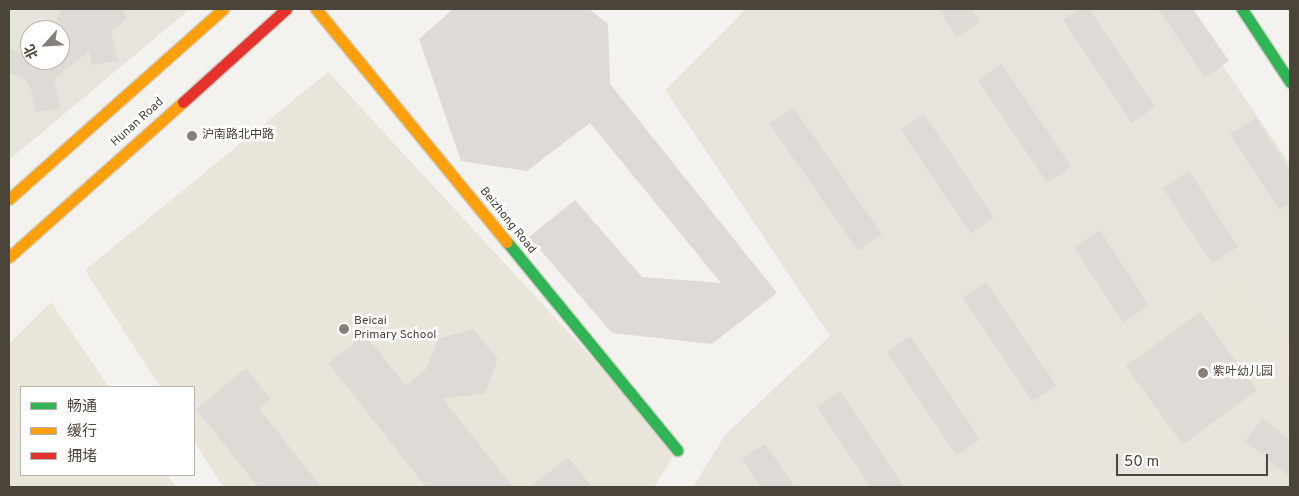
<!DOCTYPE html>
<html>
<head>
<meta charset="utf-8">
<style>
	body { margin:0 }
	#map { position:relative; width:1299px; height:496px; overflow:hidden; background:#f4f2ee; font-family:Overpass,"Noto Sans SC",sans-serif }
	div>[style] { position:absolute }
	.residential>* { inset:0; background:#e7e4dc }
	.education>* { inset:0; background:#eae5da }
	.building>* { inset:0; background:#dedbd6; transform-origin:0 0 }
	.roads { filter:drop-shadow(1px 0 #d3cfc5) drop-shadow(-1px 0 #d3cfc5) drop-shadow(0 1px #d3cfc5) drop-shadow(0 -1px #d3cfc5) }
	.fast>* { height:11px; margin:-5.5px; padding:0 5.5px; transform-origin:5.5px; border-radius:5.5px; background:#30b455 }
	.slow>* { height:11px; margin:-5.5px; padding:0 5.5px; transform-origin:5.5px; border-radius:5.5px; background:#ff9f0a }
	.jam>* { height:11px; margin:-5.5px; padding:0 5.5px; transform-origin:5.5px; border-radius:5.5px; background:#e5322d }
	.dots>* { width:14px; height:14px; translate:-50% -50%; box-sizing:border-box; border:2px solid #fff; border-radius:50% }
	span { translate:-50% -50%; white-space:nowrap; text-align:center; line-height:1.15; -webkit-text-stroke:5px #fff; paint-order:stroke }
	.street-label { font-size:12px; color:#4b4439 }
	.poi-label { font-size:12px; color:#4b4439 }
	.left { translate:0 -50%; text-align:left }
	.frame { position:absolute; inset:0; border:10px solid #4b4439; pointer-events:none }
	.legend { position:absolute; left:20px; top:386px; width:175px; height:90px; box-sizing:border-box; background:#fff; border:1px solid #b7b4b0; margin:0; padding:6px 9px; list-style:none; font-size:15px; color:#4b4439 }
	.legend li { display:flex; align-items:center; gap:10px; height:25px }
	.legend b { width:25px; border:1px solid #b7b4b0 }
	.north { position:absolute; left:20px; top:20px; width:50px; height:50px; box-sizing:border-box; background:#fff; border:1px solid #b7b4b0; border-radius:50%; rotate:244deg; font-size:14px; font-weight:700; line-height:20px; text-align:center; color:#4b4439 }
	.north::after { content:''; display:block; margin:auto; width:18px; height:22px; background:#868178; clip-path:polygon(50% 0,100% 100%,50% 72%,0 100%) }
	.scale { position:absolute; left:1116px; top:454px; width:152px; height:22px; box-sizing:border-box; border:2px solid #4b4439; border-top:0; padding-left:6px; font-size:15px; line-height:18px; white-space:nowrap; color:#4b4439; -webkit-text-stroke:4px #fff; paint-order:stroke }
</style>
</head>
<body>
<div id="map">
	<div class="residential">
		<div style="clip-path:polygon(evenodd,9px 9px,190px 9px,9px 160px,9px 9px,30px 30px,60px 30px,60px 60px,30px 60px,30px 30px)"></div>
		<div style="clip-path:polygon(746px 9px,1184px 9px,1290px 164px,1290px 487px,693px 487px,725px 435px,830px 336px,665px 90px)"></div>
	</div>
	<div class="education">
		<div style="clip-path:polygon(328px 72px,677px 450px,654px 487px,223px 487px,194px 441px,194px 387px,160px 387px,85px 270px)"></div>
		<div style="clip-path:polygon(1240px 276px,1290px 344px,1290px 379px,1156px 468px,1113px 366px)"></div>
		<div style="clip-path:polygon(51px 302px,109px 387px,21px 387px,21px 475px,168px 475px,176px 487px,9px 487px,9px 344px)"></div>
	</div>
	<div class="building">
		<div style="clip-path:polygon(61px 9px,121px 9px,128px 18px,111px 32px,118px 61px,92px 65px,89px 51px,54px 79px,60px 109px,35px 112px,31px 89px,24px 78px,9px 73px,9px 49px,30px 56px,30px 60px,60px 60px,60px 23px,56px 21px)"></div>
		<div style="clip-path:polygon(453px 9px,589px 9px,608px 24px,610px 84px,777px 293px,712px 344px,612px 333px,529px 237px,575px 200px,642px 277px,721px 283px,590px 123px,527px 171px,461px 161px,419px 39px)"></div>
		<div style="clip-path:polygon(938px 9px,972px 9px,980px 22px,957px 37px)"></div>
		<div style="clip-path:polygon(1079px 9px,1089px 9px,1155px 107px,1132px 123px,1063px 20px)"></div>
		<div style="clip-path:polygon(1158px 9px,1193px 9px,1229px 61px,1205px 78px)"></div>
		<div style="left:1002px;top:64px;width:124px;height:29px;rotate:56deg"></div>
		<div style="left:793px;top:107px;width:155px;height:29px;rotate:55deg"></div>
		<div style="left:924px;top:114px;width:125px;height:28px;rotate:56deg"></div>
		<div style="clip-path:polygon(1256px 118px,1290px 171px,1290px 203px,1279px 210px,1230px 134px)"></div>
		<div style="left:1189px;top:171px;width:90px;height:31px;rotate:57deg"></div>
		<div style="left:1100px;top:230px;width:90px;height:31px;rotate:57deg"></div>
		<div style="left:986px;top:282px;width:125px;height:28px;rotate:56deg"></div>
		<div style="left:1200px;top:312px;width:97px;height:92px;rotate:54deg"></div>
		<div style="clip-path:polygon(473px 329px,498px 359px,485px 393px,443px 399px,513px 487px,426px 487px,328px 363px,365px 334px,406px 386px,426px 369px,438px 339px)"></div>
		<div style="left:910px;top:336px;width:125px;height:28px;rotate:56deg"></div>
		<div style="clip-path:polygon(246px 368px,271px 399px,259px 408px,321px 487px,258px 487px,196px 409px)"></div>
		<div style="clip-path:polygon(840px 391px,904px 487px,871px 487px,817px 407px)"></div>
		<div style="clip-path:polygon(1263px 418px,1290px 440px,1290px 477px,1245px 441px)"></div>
		<div style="clip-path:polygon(765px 444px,795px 487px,761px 487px,742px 459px)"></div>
		<div style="clip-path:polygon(568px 457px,592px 487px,530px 487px)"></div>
	</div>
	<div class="roads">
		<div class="fast">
			<div style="left:1242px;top:9px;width:87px;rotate:56.7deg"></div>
			<div style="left:507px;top:242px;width:269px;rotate:50.7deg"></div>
		</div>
		<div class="slow">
			<div style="left:316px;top:9px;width:301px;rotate:50.7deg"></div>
			<div style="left:9px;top:199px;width:286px;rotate:-41.6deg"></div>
			<div style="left:9px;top:257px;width:233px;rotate:-41.7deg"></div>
		</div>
		<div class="jam">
			<div style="left:183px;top:102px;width:139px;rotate:-42.1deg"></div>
		</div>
	</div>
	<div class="dots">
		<div style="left:192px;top:136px;background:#868178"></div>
		<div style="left:344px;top:329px;background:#868178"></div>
		<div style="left:1203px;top:373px;background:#868178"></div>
	</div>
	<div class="street-label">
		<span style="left:138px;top:123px;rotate:-42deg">Hunan Road</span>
		<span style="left:507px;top:221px;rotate:51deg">Beizhong Road</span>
	</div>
	<div class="poi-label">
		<span class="left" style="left:202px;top:136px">沪南路北中路</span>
		<span class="left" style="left:354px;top:329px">Beicai<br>Primary School</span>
		<span class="left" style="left:1213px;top:373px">紫叶幼儿园</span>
	</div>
	<div class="frame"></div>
	<ul class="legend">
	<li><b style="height:6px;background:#30b455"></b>畅通</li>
	<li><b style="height:6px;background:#ff9f0a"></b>缓行</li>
	<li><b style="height:6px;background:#e5322d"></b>拥堵</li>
	</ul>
	<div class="north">北</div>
	<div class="scale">50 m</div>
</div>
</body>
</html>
